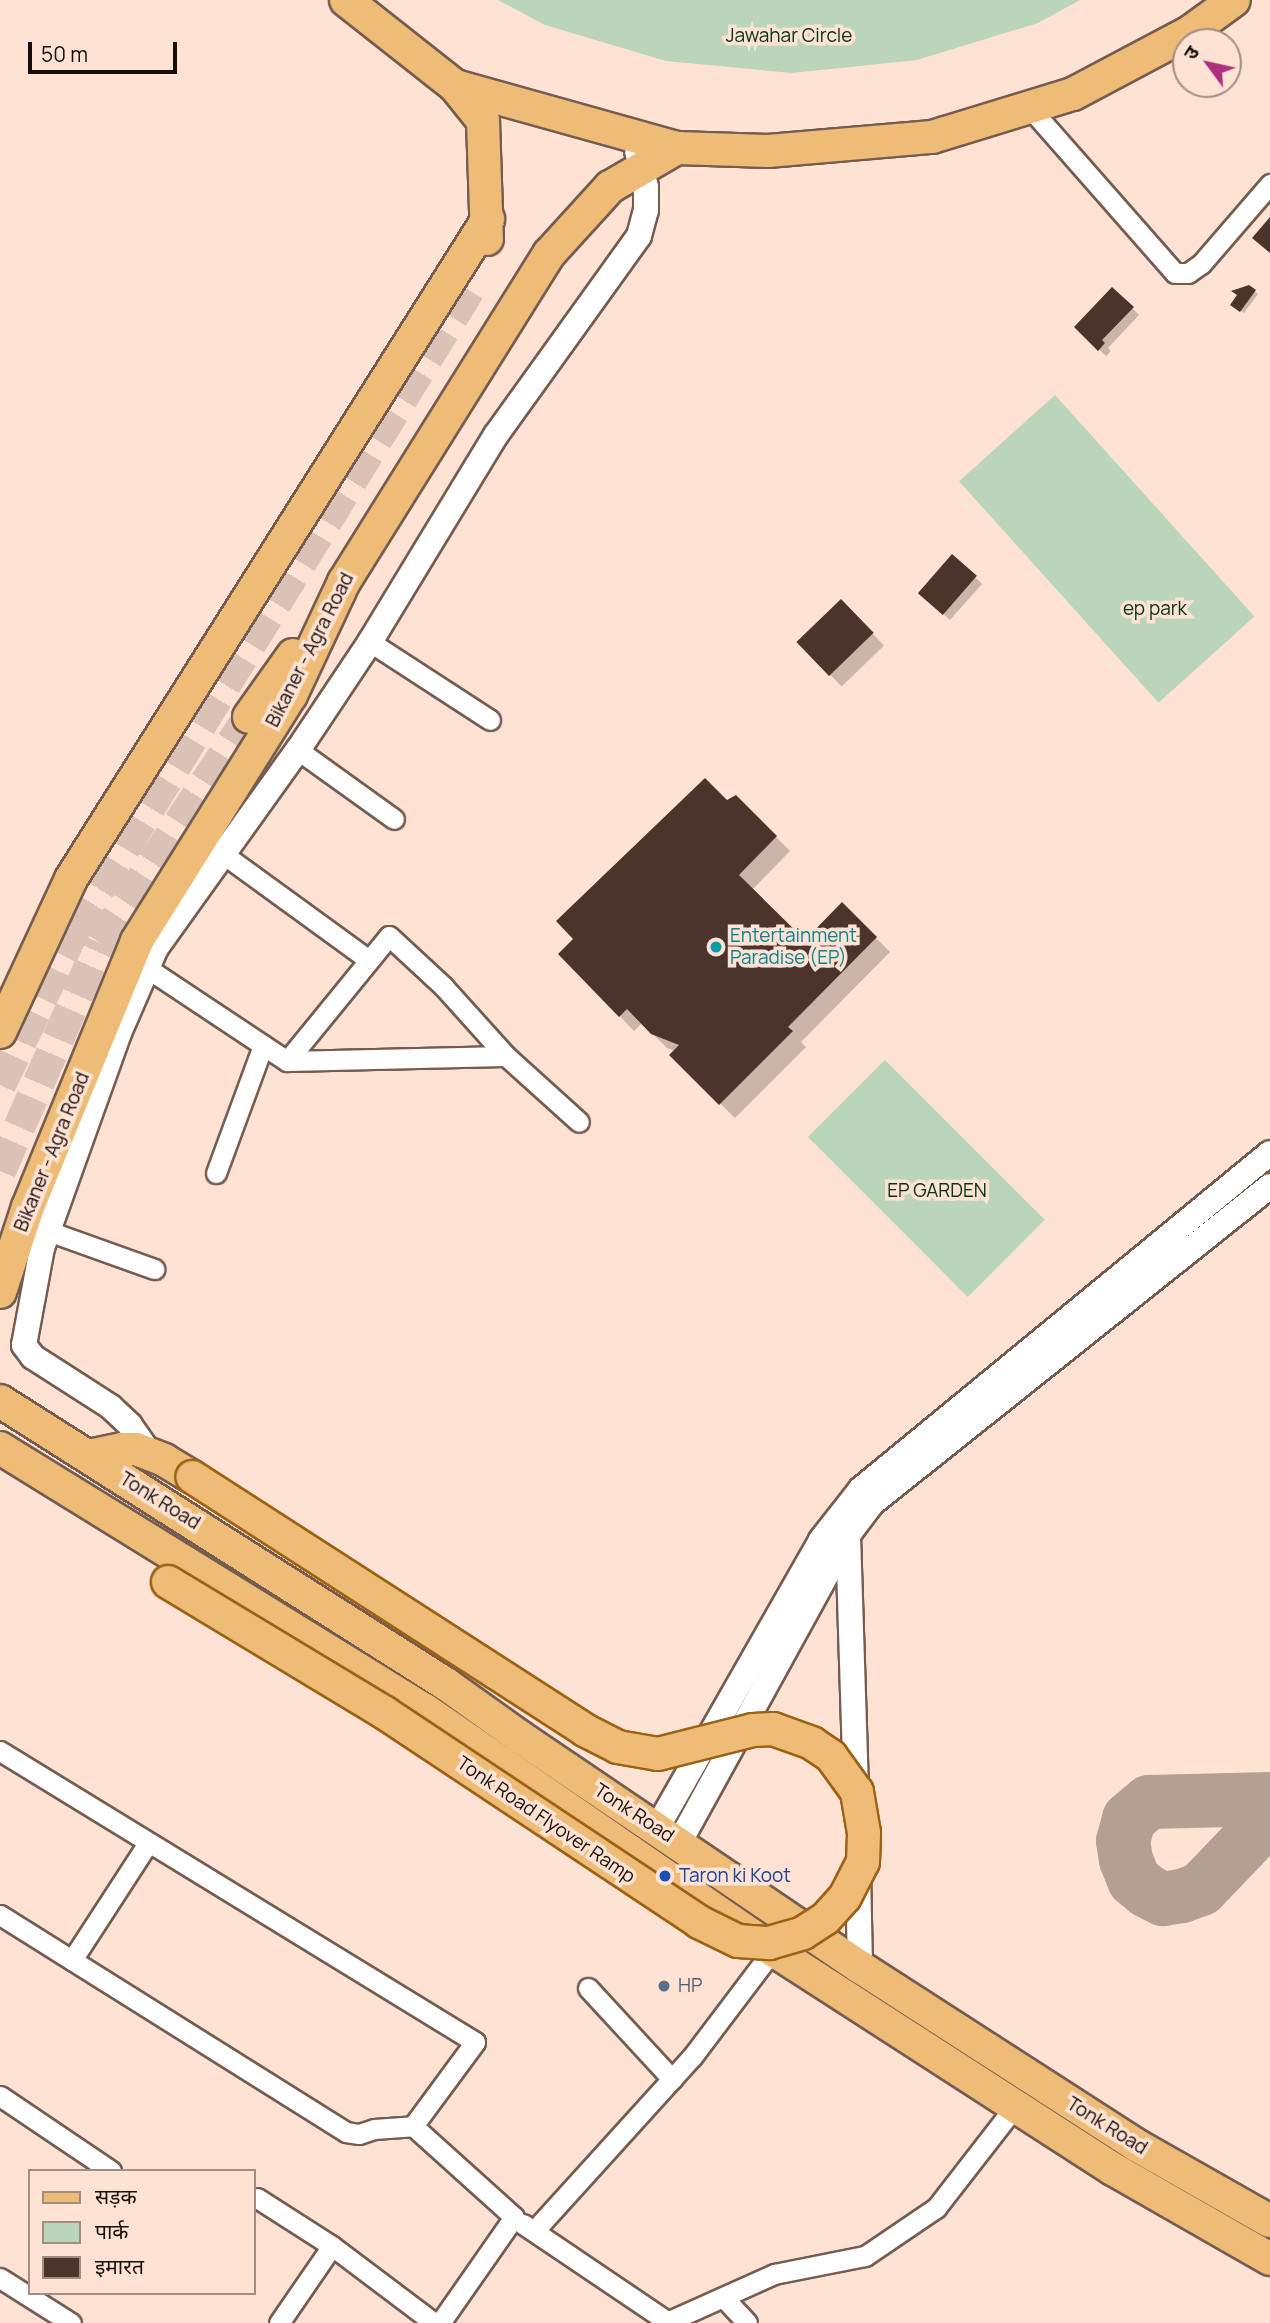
<!DOCTYPE html>
<html>
<head>
<meta charset="utf-8">
<style>
	body { margin:0 }
	#map { position:relative; width:1270px; height:2323px; overflow:hidden; background:#fee2d4; font-family:Manrope,"Noto Sans Devanagari",sans-serif }
	div>[style] { position:absolute }
	.green>* { inset:0; background:#bbd4bc; transform-origin:0 0 }
	.shadow>* { inset:0; background:#0003; transform-origin:0 0 }
	.taxiway>* { height:54px; margin:-27px; padding:0 27px; transform-origin:27px; border-radius:27px; background:#b49f94 }
	.building>* { inset:0; background:#4b342b; transform-origin:0 0 }
	.primary-tunnel>* { height:32px; margin-top:-16px; transform-origin:0; background:repeating-linear-gradient(90deg,#dbc2b6 0 32px,transparent 0 48px) }
	.roads { filter:drop-shadow(2px 0 #745d50) drop-shadow(-2px 0 #745d50) drop-shadow(0 2px #745d50) drop-shadow(0 -2px #745d50) }
	.minor>* { height:19px; margin:-9.5px; padding:0 9.5px; transform-origin:9.5px; border-radius:9.5px; background:#fff }
	.tertiary>* { height:24px; margin:-12px; padding:0 12px; transform-origin:12px; border-radius:12px; background:#fff }
	.primary>* { height:32px; margin:-16px; padding:0 16px; transform-origin:16px; border-radius:16px; background:#eebc76 }
	.bridges { filter:drop-shadow(2px 0 #9b6214) drop-shadow(-2px 0 #9b6214) drop-shadow(0 2px #9b6214) drop-shadow(0 -2px #9b6214) }
	.primary-bridge>* { height:32px; margin:-16px; padding:0 16px; transform-origin:16px; border-radius:16px; background:#eebc76 }
	.dots>* { width:19px; height:19px; translate:-50% -50%; box-sizing:border-box; border:4px solid #fee2d4; border-radius:50% }
	span { translate:-50% -50%; white-space:nowrap; text-align:center; line-height:1.15; -webkit-text-stroke:7px #fee2d4; paint-order:stroke }
	.park-label { font-size:19px; color:#043410 }
	.street-label { font-size:19px; color:#160e09 }
	.culture-label { font-size:19px; color:#0d838f }
	.left { translate:0 -50%; text-align:left }
	.transit-label { font-size:19px; color:#164399 }
	.service-label { font-size:19px; color:#4e5e75 }
	.legend { position:absolute; left:28px; top:2169px; width:228px; height:126px; box-sizing:border-box; background:#fee2d4; border:2px solid #a18d83; margin:0; padding:9px 12px; list-style:none; font-size:21px; color:#160e09 }
	.legend li { display:flex; align-items:center; gap:14px; height:35px }
	.legend b { width:35px; border:2px solid #a18d83 }
	.north { position:absolute; left:1172px; top:28px; width:70px; height:70px; box-sizing:border-box; background:#fee2d4; border:2px solid #a18d83; border-radius:50%; rotate:303deg; font-size:19px; font-weight:700; line-height:28px; text-align:center; color:#160e09 }
	.north::after { content:''; display:block; margin:auto; width:24px; height:32px; background:#ae2f7d; clip-path:polygon(50% 0,100% 100%,50% 72%,0 100%) }
	.scale { position:absolute; left:28px; top:42px; width:149px; height:32px; box-sizing:border-box; border:4px solid #160e09; border-top:0; padding-left:9px; font-size:21px; line-height:24px; white-space:nowrap; color:#160e09; -webkit-text-stroke:5px #fee2d4; paint-order:stroke }
</style>
</head>
<body>
<div id="map">
	<div class="green">
		<div style="clip-path:polygon(498px 0,1080px 0,1038px 23px,917px 60px,792px 73px,666px 61px,545px 25px)"></div>
		<div style="left:1055px;top:395px;width:298px;height:129px;rotate:48deg"></div>
		<div style="left:885px;top:1060px;width:226px;height:109px;rotate:45deg"></div>
	</div>
	<div class="shadow">
		<div style="clip-path:polygon(1249px 287px,1258px 294px,1244px 313px,1235px 307px,1239px 296px)"></div>
		<div style="clip-path:polygon(1113px 289px,1139px 315px,1108px 348px,1111px 351px,1106px 356px,1076px 327px)"></div>
		<div style="clip-path:polygon(975px 577px,982px 584px,950px 620px,927px 599px)"></div>
		<div style="left:841px;top:601px;width:62px;height:59px;rotate:46deg"></div>
		<div style="clip-path:polygon(736px 797px,790px 851px,752px 890px,805px 942px,842px 904px,890px 952px,801px 1042px,806px 1047px,735px 1118px,671px 1055px,675px 1051px,667px 1048px,642px 1023px,634px 1031px,561px 954px)"></div>
	</div>
	<div class="taxiway">
		<div style="left:1270px;top:1799px;width:121px;rotate:178.6deg"></div>
		<div style="left:1149px;top:1802px;width:26px;rotate:140deg"></div>
		<div style="left:1129px;top:1819px;width:23px;rotate:105deg"></div>
		<div style="left:1123px;top:1841px;width:19px;rotate:81deg"></div>
		<div style="left:1126px;top:1860px;width:22px;rotate:68deg"></div>
		<div style="left:1134px;top:1880px;width:17px;rotate:40deg"></div>
		<div style="left:1147px;top:1891px;width:18px;rotate:27deg"></div>
		<div style="left:1163px;top:1899px;width:19px;rotate:-9deg"></div>
		<div style="left:1182px;top:1896px;width:20px;rotate:-20deg"></div>
		<div style="left:1201px;top:1889px;width:100px;rotate:-46.2deg"></div>
	</div>
	<div class="building">
		<div style="clip-path:polygon(1270px 217px,1270px 253px,1252px 238px)"></div>
		<div style="clip-path:polygon(1249px 285px,1256px 290px,1240px 312px,1230px 305px,1237px 295px,1231px 291px)"></div>
		<div style="clip-path:polygon(1112px 287px,1134px 307px,1102px 340px,1105px 343px,1098px 351px,1074px 327px)"></div>
		<div style="left:952px;top:554px;width:33px;height:52px;rotate:41deg"></div>
		<div style="left:841px;top:599px;width:47px;height:62px;rotate:46deg"></div>
		<div style="clip-path:polygon(705px 778px,727px 800px,736px 795px,777px 836px,739px 875px,805px 940px,842px 902px,877px 937px,788px 1027px,793px 1031px,719px 1105px,669px 1055px,679px 1045px,651px 1034px,627px 1009px,619px 1017px,558px 954px,573px 939px,556px 921px)"></div>
	</div>
	<div class="primary-tunnel">
		<div style="left:0;top:1085px;width:172px;rotate:-64.5deg"></div>
		<div style="left:74px;top:930px;width:752px;rotate:-58.32deg"></div>
		<div style="left:0;top:1171px;width:249px;rotate:-66.3deg"></div>
		<div style="left:100px;top:943px;width:271px;rotate:-56.6deg"></div>
	</div>
	<div class="roads">
		<div class="minor">
			<div style="left:1029px;top:107px;width:221px;rotate:48.7deg"></div>
			<div style="left:1175px;top:273px;width:13px"></div>
			<div style="left:1188px;top:273px;width:16px;rotate:-35deg"></div>
			<div style="left:1201px;top:264px;width:106px;rotate:-49.2deg"></div>
			<div style="left:370px;top:642px;width:143px;rotate:33deg"></div>
			<div style="left:298px;top:750px;width:118px;rotate:35.7deg"></div>
			<div style="left:223px;top:854px;width:180px;rotate:36deg"></div>
			<div style="left:147px;top:968px;width:168px;rotate:33.6deg"></div>
			<div style="left:287px;top:1061px;width:219px;rotate:-1.3deg"></div>
			<div style="left:506px;top:1056px;width:98px;rotate:42.1deg"></div>
			<div style="left:287px;top:1061px;width:161px;rotate:-50.8deg"></div>
			<div style="left:389px;top:936px;width:74px;rotate:42.8deg"></div>
			<div style="left:443px;top:986px;width:94px;rotate:48deg"></div>
			<div style="left:216px;top:1173px;width:136px;rotate:-69.8deg"></div>
			<div style="left:48px;top:1231px;width:113px;rotate:19.7deg"></div>
			<div style="left:0;top:1751px;width:557px;rotate:31.49deg"></div>
			<div style="left:475px;top:2042px;width:104px;rotate:126.4deg"></div>
			<div style="left:413px;top:2126px;width:136px;rotate:42deg"></div>
			<div style="left:514px;top:2217px;width:129px;rotate:124.9deg"></div>
			<div style="left:0;top:1915px;width:408px;rotate:32.1deg"></div>
			<div style="left:346px;top:2132px;width:13px;rotate:9deg"></div>
			<div style="left:359px;top:2134px;width:16px;rotate:-18deg"></div>
			<div style="left:374px;top:2129px;width:39px;rotate:-4deg"></div>
			<div style="left:72px;top:1960px;width:140px;rotate:-57deg"></div>
			<div style="left:588px;top:1988px;width:124px;rotate:47.3deg"></div>
			<div style="left:0;top:2096px;width:134px;rotate:34deg"></div>
			<div style="left:257px;top:2198px;width:89px;rotate:32.6deg"></div>
			<div style="left:332px;top:2246px;width:128px;rotate:37deg"></div>
			<div style="left:523px;top:2224px;width:174px;rotate:34deg"></div>
			<div style="left:534px;top:2231px;width:235px;rotate:-47.8deg"></div>
			<div style="left:692px;top:2057px;width:134px;rotate:-52.9deg"></div>
			<div style="left:0;top:2278px;width:84px;rotate:32.4deg"></div>
			<div style="left:723px;top:2297px;width:35px;rotate:47deg"></div>
			<div style="left:279px;top:2323px;width:93px;rotate:-55.5deg"></div>
			<div style="left:665px;top:2323px;width:120px;rotate:-24.2deg"></div>
			<div style="left:774px;top:2274px;width:93px;rotate:-11.2deg"></div>
			<div style="left:865px;top:2256px;width:86px;rotate:-34.1deg"></div>
			<div style="left:936px;top:2208px;width:129px;rotate:-52.2deg"></div>
		</div>
		<div class="tertiary">
			<div style="left:150px;top:1454px;width:35px;rotate:-125deg"></div>
			<div style="left:130px;top:1425px;width:26px;rotate:-137deg"></div>
			<div style="left:111px;top:1407px;width:93px;rotate:-147.3deg"></div>
			<div style="left:33px;top:1357px;width:15px;rotate:-127deg"></div>
			<div style="left:24px;top:1345px;width:99px;rotate:-79.5deg"></div>
			<div style="left:42px;top:1248px;width:228px;rotate:-70.3deg"></div>
			<div style="left:119px;top:1033px;width:93px;rotate:-66.5deg"></div>
			<div style="left:156px;top:948px;width:244px;rotate:-54.4deg"></div>
			<div style="left:298px;top:750px;width:130px;rotate:-56.3deg"></div>
			<div style="left:370px;top:642px;width:242px;rotate:-58.7deg"></div>
			<div style="left:496px;top:435px;width:245px;rotate:-54.3deg"></div>
			<div style="left:639px;top:236px;width:27px;rotate:-75deg"></div>
			<div style="left:646px;top:210px;width:23px;rotate:-90deg"></div>
			<div style="left:646px;top:187px;width:36px;rotate:-104deg"></div>
			<div style="left:848px;top:1535px;width:258px;rotate:88.2deg"></div>
			<div style="left:657px;top:1828px;width:331px;rotate:-60.3deg"></div>
			<div style="left:821px;top:1540px;width:65px;rotate:-51.9deg"></div>
			<div style="left:861px;top:1489px;width:529px;rotate:-39.4deg"></div>
			<div style="left:679px;top:1843px;width:351px;rotate:-61.2deg"></div>
			<div style="left:848px;top:1535px;width:39px;rotate:-53deg"></div>
			<div style="left:871px;top:1504px;width:510px;rotate:-38.55deg"></div>
			<div style="left:858px;top:1871px;width:96px;rotate:88.8deg"></div>
		</div>
		<div class="primary">
			<div style="left:346px;top:0;width:139px;rotate:38.3deg"></div>
			<div style="left:455px;top:86px;width:230px;rotate:15.6deg"></div>
			<div style="left:677px;top:148px;width:91px;rotate:1.9deg"></div>
			<div style="left:768px;top:151px;width:165px;rotate:-4.9deg"></div>
			<div style="left:932px;top:137px;width:147px;rotate:-17deg"></div>
			<div style="left:1073px;top:94px;width:132px;rotate:-27.9deg"></div>
			<div style="left:1190px;top:32px;width:54px;rotate:-36deg"></div>
			<div style="left:455px;top:86px;width:45px;rotate:51.3deg"></div>
			<div style="left:483px;top:121px;width:118px;rotate:88.1deg"></div>
			<div style="left:249px;top:717px;width:76px;rotate:-54.6deg"></div>
			<div style="left:0;top:1032px;width:169px;rotate:-65.1deg"></div>
			<div style="left:71px;top:879px;width:781px;rotate:-57.71deg"></div>
			<div style="left:0;top:1292px;width:89px;rotate:-71.8deg"></div>
			<div style="left:28px;top:1207px;width:287px;rotate:-67.7deg"></div>
			<div style="left:137px;top:941px;width:290px;rotate:-58deg"></div>
			<div style="left:291px;top:695px;width:125px;rotate:-64.9deg"></div>
			<div style="left:344px;top:582px;width:387px;rotate:-58deg"></div>
			<div style="left:549px;top:254px;width:91px;rotate:-47.7deg"></div>
			<div style="left:610px;top:187px;width:78px;rotate:-30.2deg"></div>
			<div style="left:0;top:1401px;width:528px;rotate:32.4deg"></div>
			<div style="left:446px;top:1684px;width:91px;rotate:35.6deg"></div>
			<div style="left:520px;top:1737px;width:410px;rotate:34.1deg"></div>
			<div style="left:860px;top:1967px;width:328px;rotate:32.8deg"></div>
			<div style="left:1136px;top:2145px;width:154px;rotate:29.6deg"></div>
			<div style="left:0;top:1448px;width:499px;rotate:31.7deg"></div>
			<div style="left:425px;top:1710px;width:423px;rotate:34.6deg"></div>
			<div style="left:773px;top:1950px;width:404px;rotate:32.8deg"></div>
			<div style="left:1113px;top:2169px;width:181px;rotate:29.8deg"></div>
			<div style="left:89px;top:1456px;width:34px;rotate:-12deg"></div>
			<div style="left:122px;top:1449px;width:14px"></div>
			<div style="left:136px;top:1449px;width:30px;rotate:21deg"></div>
			<div style="left:164px;top:1460px;width:33px;rotate:31deg"></div>
		</div>
	</div>
	<div class="bridges">
		<div class="primary-bridge">
			<div style="left:168px;top:1582px;width:253px;rotate:31.1deg"></div>
			<div style="left:385px;top:1713px;width:377px;rotate:33.6deg"></div>
			<div style="left:699px;top:1922px;width:43px;rotate:26deg"></div>
			<div style="left:738px;top:1941px;width:31px;rotate:4deg"></div>
			<div style="left:769px;top:1943px;width:35px;rotate:-16deg"></div>
			<div style="left:803px;top:1933px;width:27px;rotate:-33deg"></div>
			<div style="left:826px;top:1918px;width:28px;rotate:-48deg"></div>
			<div style="left:845px;top:1897px;width:39px;rotate:-63deg"></div>
			<div style="left:863px;top:1862px;width:29px;rotate:-88deg"></div>
			<div style="left:864px;top:1833px;width:42px;rotate:-99.7deg"></div>
			<div style="left:857px;top:1792px;width:44px;rotate:-125.8deg"></div>
			<div style="left:831px;top:1756px;width:23px;rotate:-146deg"></div>
			<div style="left:812px;top:1743px;width:41px;rotate:-160.3deg"></div>
			<div style="left:773px;top:1729px;width:20px;rotate:177deg"></div>
			<div style="left:753px;top:1730px;width:98px;rotate:165.8deg"></div>
			<div style="left:658px;top:1754px;width:41px;rotate:-170.1deg"></div>
			<div style="left:618px;top:1747px;width:37px;rotate:-153deg"></div>
			<div style="left:585px;top:1730px;width:467px;rotate:-147.2deg"></div>
		</div>
	</div>
	<div class="dots">
		<div style="left:716px;top:947px;background:#0f9aa8"></div>
		<div style="left:665px;top:1876px;background:#1a4fb4"></div>
		<div style="left:664px;top:1986px;background:#5c6f8a"></div>
	</div>
	<div class="park-label">
		<span style="left:789px;top:36px">Jawahar Circle</span>
		<span style="left:1155px;top:609px">ep park</span>
		<span style="left:937px;top:1191px">EP GARDEN</span>
	</div>
	<div class="street-label">
		<span style="left:310px;top:650px;rotate:-63deg">Bikaner - Agra Road</span>
		<span style="left:52px;top:1152px;rotate:-68deg">Bikaner - Agra Road</span>
		<span style="left:160px;top:1501px;rotate:32deg">Tonk Road</span>
		<span style="left:634px;top:1813px;rotate:33deg">Tonk Road</span>
		<span style="left:546px;top:1820px;rotate:34deg">Tonk Road Flyover Ramp</span>
		<span style="left:1107px;top:2126px;rotate:32deg">Tonk Road</span>
	</div>
	<div class="culture-label">
		<span class="left" style="left:730px;top:947px">Entertainment<br>Paradise (EP)</span>
	</div>
	<div class="transit-label">
		<span class="left" style="left:679px;top:1876px">Taron ki Koot</span>
	</div>
	<div class="service-label">
		<span class="left" style="left:678px;top:1986px">HP</span>
	</div>
	<ul class="legend">
	<li><b style="height:9px;background:#eebc76"></b>सड़क</li>
	<li><b style="height:19px;background:#bbd4bc"></b>पार्क</li>
	<li><b style="height:19px;background:#4b342b"></b>इमारत</li>
	</ul>
	<div class="north">उ</div>
	<div class="scale">50 m</div>
</div>
</body>
</html>
